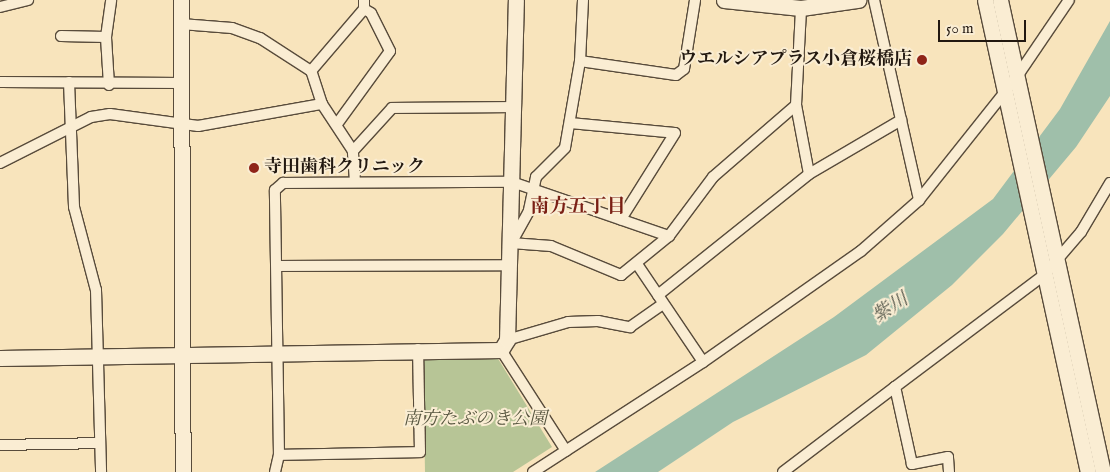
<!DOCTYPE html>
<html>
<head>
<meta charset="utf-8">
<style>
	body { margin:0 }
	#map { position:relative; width:1110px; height:472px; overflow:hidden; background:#f8e4bc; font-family:"IM FELL English","Noto Serif JP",serif }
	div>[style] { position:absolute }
	.green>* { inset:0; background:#b7c596 }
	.water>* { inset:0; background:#9fbfaa }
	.roads { filter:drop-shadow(1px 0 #584b3b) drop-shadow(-1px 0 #584b3b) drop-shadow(0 1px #584b3b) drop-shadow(0 -1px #584b3b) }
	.street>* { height:10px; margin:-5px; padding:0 5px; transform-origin:5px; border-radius:5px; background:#faedd3 }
	.secondary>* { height:15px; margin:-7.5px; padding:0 7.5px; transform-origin:7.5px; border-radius:7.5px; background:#faedd3 }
	.dots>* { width:14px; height:14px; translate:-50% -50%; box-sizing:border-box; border:2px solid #faedd3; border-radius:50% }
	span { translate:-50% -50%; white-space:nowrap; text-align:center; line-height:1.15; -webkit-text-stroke:4px #faedd3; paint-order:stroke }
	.poi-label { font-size:18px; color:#221810; font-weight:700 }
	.right { translate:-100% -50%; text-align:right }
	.left { translate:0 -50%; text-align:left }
	.park-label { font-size:18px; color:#56553f; font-style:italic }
	.neighbourhood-label { font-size:19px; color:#7a1f14; font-weight:700 }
	.water-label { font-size:19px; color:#4e5246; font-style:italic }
	.scale { position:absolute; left:938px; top:20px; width:88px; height:22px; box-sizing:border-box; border:2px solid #221810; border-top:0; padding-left:6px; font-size:15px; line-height:18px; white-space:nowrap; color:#221810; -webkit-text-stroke:4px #faedd3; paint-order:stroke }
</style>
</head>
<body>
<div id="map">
	<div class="green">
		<div style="clip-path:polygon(423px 356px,497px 357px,552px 447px,513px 472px,425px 472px)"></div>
	</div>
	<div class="water">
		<div style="clip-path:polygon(1110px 21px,1110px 96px,1076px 147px,1003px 234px,952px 285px,866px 355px,733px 422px,658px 472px,595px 472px,834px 317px,993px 199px,1060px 109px)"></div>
	</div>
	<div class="roads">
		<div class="street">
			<div style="left:583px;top:0;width:61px;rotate:92.8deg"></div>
			<div style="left:580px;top:61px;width:88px;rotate:99.8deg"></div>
			<div style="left:565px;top:148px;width:41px;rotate:135deg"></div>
			<div style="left:536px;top:177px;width:35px;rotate:102deg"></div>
			<div style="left:529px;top:211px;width:37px;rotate:119deg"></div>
			<div style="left:511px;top:243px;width:40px;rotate:4.3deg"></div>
			<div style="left:551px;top:246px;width:76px;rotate:22.5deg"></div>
			<div style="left:621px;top:275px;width:62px;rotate:-39.1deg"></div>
			<div style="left:669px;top:236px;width:74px;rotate:-53.3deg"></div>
			<div style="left:713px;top:177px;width:110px;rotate:-40.9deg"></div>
			<div style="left:796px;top:105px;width:97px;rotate:-87deg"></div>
			<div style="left:874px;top:0;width:205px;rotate:77.3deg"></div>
			<div style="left:0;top:7px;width:29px;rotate:-14deg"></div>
			<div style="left:181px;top:24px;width:51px;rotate:4.5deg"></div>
			<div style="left:232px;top:28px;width:30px;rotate:20deg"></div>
			<div style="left:260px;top:38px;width:61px;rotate:32.9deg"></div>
			<div style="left:61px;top:36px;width:45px;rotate:1.3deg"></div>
			<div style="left:580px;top:61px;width:97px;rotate:8.3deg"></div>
			<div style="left:676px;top:75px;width:10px;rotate:-37deg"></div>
			<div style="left:684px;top:69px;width:70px;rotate:-80.9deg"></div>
			<div style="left:0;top:82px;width:182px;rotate:0.3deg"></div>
			<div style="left:69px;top:82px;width:125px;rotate:87.7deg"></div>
			<div style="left:74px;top:207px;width:86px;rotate:75.2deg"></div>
			<div style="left:96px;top:290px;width:182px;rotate:88.4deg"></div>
			<div style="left:109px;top:85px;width:48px;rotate:-93.6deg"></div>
			<div style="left:106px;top:37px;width:37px;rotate:-82deg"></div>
			<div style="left:796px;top:105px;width:70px;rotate:79.3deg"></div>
			<div style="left:570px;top:123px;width:105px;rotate:5.4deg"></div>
			<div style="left:675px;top:133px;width:102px;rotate:122.1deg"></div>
			<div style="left:337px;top:124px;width:90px;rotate:-54deg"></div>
			<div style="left:390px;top:51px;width:42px;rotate:-116.6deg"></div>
			<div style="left:371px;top:13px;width:8px;rotate:-150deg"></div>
			<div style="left:353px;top:151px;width:58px;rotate:-47.8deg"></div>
			<div style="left:392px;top:108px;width:122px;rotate:-0.5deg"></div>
			<div style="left:0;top:163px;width:102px;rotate:-26.8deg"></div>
			<div style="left:91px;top:117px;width:19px;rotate:-9deg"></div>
			<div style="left:110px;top:114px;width:89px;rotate:7.8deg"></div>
			<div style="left:198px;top:126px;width:126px;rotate:-10.1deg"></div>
			<div style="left:355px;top:182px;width:31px;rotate:-94deg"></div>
			<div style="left:353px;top:151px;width:56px;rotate:-123.4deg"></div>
			<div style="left:322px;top:104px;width:35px;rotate:-108deg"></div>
			<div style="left:311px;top:71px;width:82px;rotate:-49.5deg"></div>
			<div style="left:364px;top:9px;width:9px;rotate:-90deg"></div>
			<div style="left:637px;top:264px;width:118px;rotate:56deg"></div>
			<div style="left:277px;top:266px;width:233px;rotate:-0.2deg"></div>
			<div style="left:658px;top:295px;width:193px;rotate:-38.7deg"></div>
			<div style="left:809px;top:174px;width:107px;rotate:-30.4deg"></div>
			<div style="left:507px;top:340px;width:64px;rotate:-16.4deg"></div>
			<div style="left:568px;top:322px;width:30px;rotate:-2deg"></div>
			<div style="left:598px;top:321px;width:33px;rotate:11deg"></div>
			<div style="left:630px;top:327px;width:40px;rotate:-34.9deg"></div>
			<div style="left:501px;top:350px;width:120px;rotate:57.2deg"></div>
			<div style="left:0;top:445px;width:100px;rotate:-1.1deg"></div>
			<div style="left:279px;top:455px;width:265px;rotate:-90.9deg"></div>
			<div style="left:275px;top:190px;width:11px;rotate:-41deg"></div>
			<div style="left:283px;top:183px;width:229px;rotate:-0.3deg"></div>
			<div style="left:512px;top:182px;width:166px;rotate:19deg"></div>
			<div style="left:275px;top:472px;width:17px;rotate:-77deg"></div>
			<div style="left:279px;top:455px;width:141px;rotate:-1.2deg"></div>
			<div style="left:420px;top:452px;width:103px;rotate:-91.1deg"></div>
			<div style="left:533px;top:472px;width:202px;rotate:-32.9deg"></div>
			<div style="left:703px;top:362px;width:193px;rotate:-35.1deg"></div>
			<div style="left:861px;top:251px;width:77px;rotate:-41.3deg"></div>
			<div style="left:919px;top:200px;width:156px;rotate:-51.5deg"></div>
			<div style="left:1016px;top:78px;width:94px;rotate:-55.8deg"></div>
			<div style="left:783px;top:472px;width:141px;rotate:-37.2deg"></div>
			<div style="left:949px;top:472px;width:15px;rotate:-94deg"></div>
			<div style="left:948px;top:457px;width:37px;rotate:169deg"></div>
			<div style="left:912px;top:464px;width:79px;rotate:-102.4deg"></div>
			<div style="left:895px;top:387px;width:186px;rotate:-36.9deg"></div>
			<div style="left:1044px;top:275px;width:57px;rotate:-49.3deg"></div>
			<div style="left:1081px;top:232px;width:57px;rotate:-59.4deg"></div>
		</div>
		<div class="secondary">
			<div style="left:181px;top:0;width:472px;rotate:89.8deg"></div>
			<div style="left:724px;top:0;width:77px;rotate:5.9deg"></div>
			<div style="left:801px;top:8px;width:58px;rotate:-8deg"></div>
			<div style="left:985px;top:0;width:483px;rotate:77.7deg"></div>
			<div style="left:1000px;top:0;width:483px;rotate:77.7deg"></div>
			<div style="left:0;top:358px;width:501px;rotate:-0.91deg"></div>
			<div style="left:501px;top:350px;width:12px;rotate:-59deg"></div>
			<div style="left:507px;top:340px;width:340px;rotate:-88.5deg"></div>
		</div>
	</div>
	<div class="dots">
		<div style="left:922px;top:60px;background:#8f2418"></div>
		<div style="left:254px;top:168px;background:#8f2418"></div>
	</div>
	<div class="poi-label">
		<span class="right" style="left:912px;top:60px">ウエルシアプラス小倉桜橋店</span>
		<span class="left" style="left:264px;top:168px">寺田歯科クリニック</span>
	</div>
	<div class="park-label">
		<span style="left:475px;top:420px">南方たぶのき公園</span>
	</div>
	<div class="neighbourhood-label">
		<span style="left:578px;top:208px">南方五丁目</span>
	</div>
	<div class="water-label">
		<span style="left:891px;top:309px;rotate:-33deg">紫川</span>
	</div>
	<div class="scale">50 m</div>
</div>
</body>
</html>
